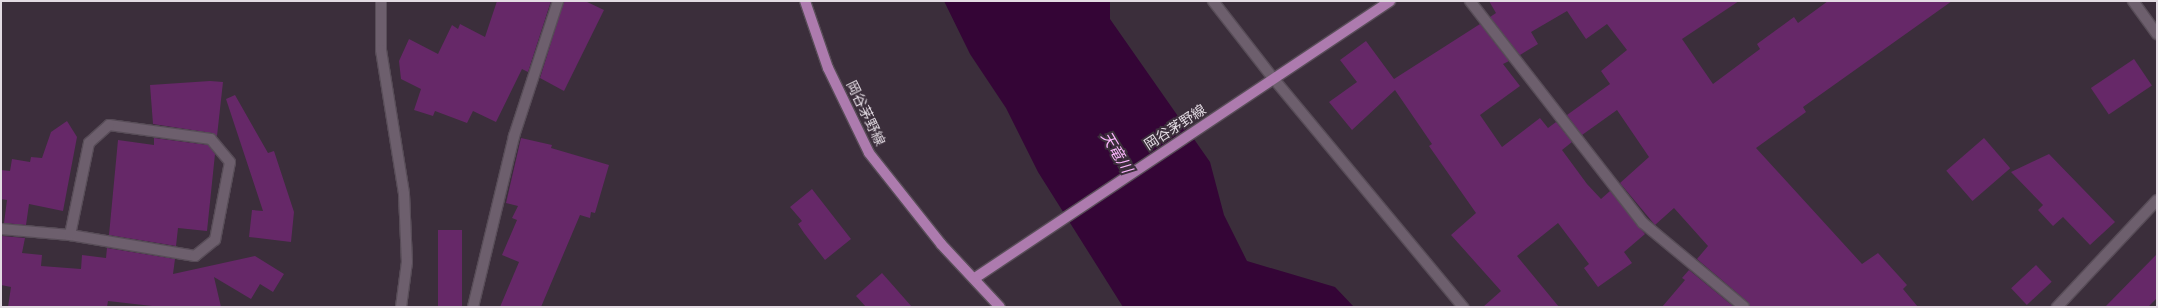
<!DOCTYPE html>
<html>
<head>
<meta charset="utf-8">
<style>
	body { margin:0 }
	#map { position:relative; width:2158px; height:308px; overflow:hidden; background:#3b2e3b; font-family:Ubuntu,"Noto Sans JP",sans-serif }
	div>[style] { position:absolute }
	.water>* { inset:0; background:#340536 }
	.building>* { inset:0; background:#662868; transform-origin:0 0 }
	.roads { filter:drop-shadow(1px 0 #584d58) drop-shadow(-1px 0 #584d58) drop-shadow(0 1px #584d58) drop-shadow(0 -1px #584d58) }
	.minor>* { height:10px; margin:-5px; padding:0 5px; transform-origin:5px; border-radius:5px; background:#6d5f6d }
	.major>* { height:10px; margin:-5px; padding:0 5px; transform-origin:5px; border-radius:5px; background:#ad7bae }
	span { translate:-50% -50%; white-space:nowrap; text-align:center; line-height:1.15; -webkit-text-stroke:4px #3b2e3b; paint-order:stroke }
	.street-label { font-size:14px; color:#e3dbe3 }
	.water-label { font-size:15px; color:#fcb5fd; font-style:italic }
	.frame { position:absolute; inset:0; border:2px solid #e3dbe3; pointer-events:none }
</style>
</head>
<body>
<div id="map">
	<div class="water">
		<div style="clip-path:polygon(944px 1px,1110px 1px,1110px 19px,1210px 162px,1224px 215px,1247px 261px,1335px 287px,1354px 307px,1123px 307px,1038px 172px,1006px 108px,970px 54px)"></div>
	</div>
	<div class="building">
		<div style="clip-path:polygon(497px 1px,551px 1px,528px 72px,522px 69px,496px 122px,473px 111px,467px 123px,435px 111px,433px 116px,414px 110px,421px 89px,401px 79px,399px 61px,409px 39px,438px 54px,452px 25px,458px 29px,460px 24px,485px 37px)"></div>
		<div style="clip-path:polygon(564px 1px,585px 1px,604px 10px,564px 91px,540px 78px)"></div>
		<div style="clip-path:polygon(1489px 1px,1739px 1px,1682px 39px,1713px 84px,1760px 49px,1757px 44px,1794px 17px,1798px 23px,1828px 1px,1952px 1px,1803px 107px,1806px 112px,1756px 148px,1862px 264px,1878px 253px,1907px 285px,1903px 289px,1918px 307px,1750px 307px,1748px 302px,1697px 259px,1708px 246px,1674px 208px,1655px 225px,1620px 183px,1649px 157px,1617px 110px,1582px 135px,1567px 115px,1610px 84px,1601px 71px,1627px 50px,1607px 24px,1586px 39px,1567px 11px,1531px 32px,1538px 44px,1520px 55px,1490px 17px,1496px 13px)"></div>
		<div style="clip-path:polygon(1480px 24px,1509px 61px,1503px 64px,1520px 86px,1480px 115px,1502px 147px,1540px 118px,1548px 128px,1556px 122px,1572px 142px,1562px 150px,1587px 184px,1601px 199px,1610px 191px,1645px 234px,1624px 252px,1632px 263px,1598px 287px,1584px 268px,1589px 264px,1558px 223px,1517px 256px,1559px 307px,1483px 307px,1501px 291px,1451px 235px,1476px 213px,1429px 146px,1432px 144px,1395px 90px,1352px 130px,1329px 102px,1357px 82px,1340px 60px,1366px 41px,1394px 79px)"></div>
		<div style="left:2134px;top:59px;width:32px;height:52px;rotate:56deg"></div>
		<div style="clip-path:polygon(210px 81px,223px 82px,217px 136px,212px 133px,153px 124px,150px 85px)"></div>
		<div style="clip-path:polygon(235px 95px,268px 153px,274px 151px,294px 212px,291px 242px,249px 237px,252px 210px,263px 211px,226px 99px)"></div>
		<div style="clip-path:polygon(67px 121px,77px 137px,63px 211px,29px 204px,26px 225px,4px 223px,7px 200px,1px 199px,1px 170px,10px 171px,12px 159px,30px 162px,31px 157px,42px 158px,51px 132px)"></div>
		<div style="clip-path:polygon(154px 138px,208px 145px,215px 154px,207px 231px,178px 228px,176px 246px,109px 235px,118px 140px,154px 145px)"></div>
		<div style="clip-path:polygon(521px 138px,552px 145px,551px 148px,609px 165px,595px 213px,591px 212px,590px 218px,580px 215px,541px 307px,500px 307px,519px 262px,502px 255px,517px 220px,512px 218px,518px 206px,506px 203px)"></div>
		<div style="left:1984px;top:138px;width:40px;height:50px;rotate:49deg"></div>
		<div style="clip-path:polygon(2049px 154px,2115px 222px,2090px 245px,2063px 217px,2053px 226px,2038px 210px,2043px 205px,2011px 172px)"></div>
		<div style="clip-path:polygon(812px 189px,851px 239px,825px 260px,804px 233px,798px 224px,802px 221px,790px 207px)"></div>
		<div style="left:438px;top:230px;width:24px;height:78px"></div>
		<div style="clip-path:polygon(2px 236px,25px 238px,22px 253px,42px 255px,41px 266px,81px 269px,82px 255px,106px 258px,107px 248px,175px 259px,173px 274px,255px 256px,284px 274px,273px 292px,260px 284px,251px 299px,214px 277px,221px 307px,161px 307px,108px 301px,107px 307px,8px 307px,11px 287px,1px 285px)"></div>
		<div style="clip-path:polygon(2157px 254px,2157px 298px,2148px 307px,2105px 307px)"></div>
		<div style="left:2036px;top:265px;width:23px;height:34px;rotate:47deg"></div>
		<div style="clip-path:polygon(1689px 270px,1734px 307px,1662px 307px,1685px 280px,1682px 278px)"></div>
		<div style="clip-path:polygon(882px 273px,912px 307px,866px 307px,856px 296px)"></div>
	</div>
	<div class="roads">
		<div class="minor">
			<div style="left:381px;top:1px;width:49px;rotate:90deg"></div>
			<div style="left:381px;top:50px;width:146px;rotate:80.9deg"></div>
			<div style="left:404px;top:194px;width:68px;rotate:87.5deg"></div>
			<div style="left:407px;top:262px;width:45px;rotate:97.6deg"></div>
			<div style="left:1213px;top:1px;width:98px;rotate:52.1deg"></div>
			<div style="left:1273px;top:78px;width:298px;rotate:50.3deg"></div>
			<div style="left:1470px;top:1px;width:281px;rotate:52.1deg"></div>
			<div style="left:1643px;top:223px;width:131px;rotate:39.7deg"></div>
			<div style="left:2133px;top:1px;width:41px;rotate:54deg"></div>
			<div style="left:1px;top:229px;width:69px;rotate:5deg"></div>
			<div style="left:70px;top:235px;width:127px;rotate:9.5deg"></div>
			<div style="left:195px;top:256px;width:26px;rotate:-39deg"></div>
			<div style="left:215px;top:240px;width:79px;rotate:-79.1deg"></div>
			<div style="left:230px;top:162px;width:30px;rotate:-130deg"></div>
			<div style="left:211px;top:139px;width:103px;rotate:-172.2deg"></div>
			<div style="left:109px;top:125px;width:27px;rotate:138deg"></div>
			<div style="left:89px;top:143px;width:94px;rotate:101.7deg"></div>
			<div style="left:473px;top:307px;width:176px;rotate:-76.5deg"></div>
			<div style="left:514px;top:136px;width:142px;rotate:-71.9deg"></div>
			<div style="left:2057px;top:307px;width:146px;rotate:-46.9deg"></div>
		</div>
		<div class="major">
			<div style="left:805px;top:1px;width:71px;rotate:71.1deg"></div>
			<div style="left:828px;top:68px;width:94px;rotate:64.2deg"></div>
			<div style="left:869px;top:153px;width:116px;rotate:51.6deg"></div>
			<div style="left:941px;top:244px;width:86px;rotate:46.9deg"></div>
			<div style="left:975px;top:278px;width:499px;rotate:-33.7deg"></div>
		</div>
	</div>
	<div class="street-label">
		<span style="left:866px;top:113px;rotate:64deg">岡谷茅野線</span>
		<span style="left:1175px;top:127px;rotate:-33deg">岡谷茅野線</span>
	</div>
	<div class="water-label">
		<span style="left:1117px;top:152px;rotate:59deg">天竜川</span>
	</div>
	<div class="frame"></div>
</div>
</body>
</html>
